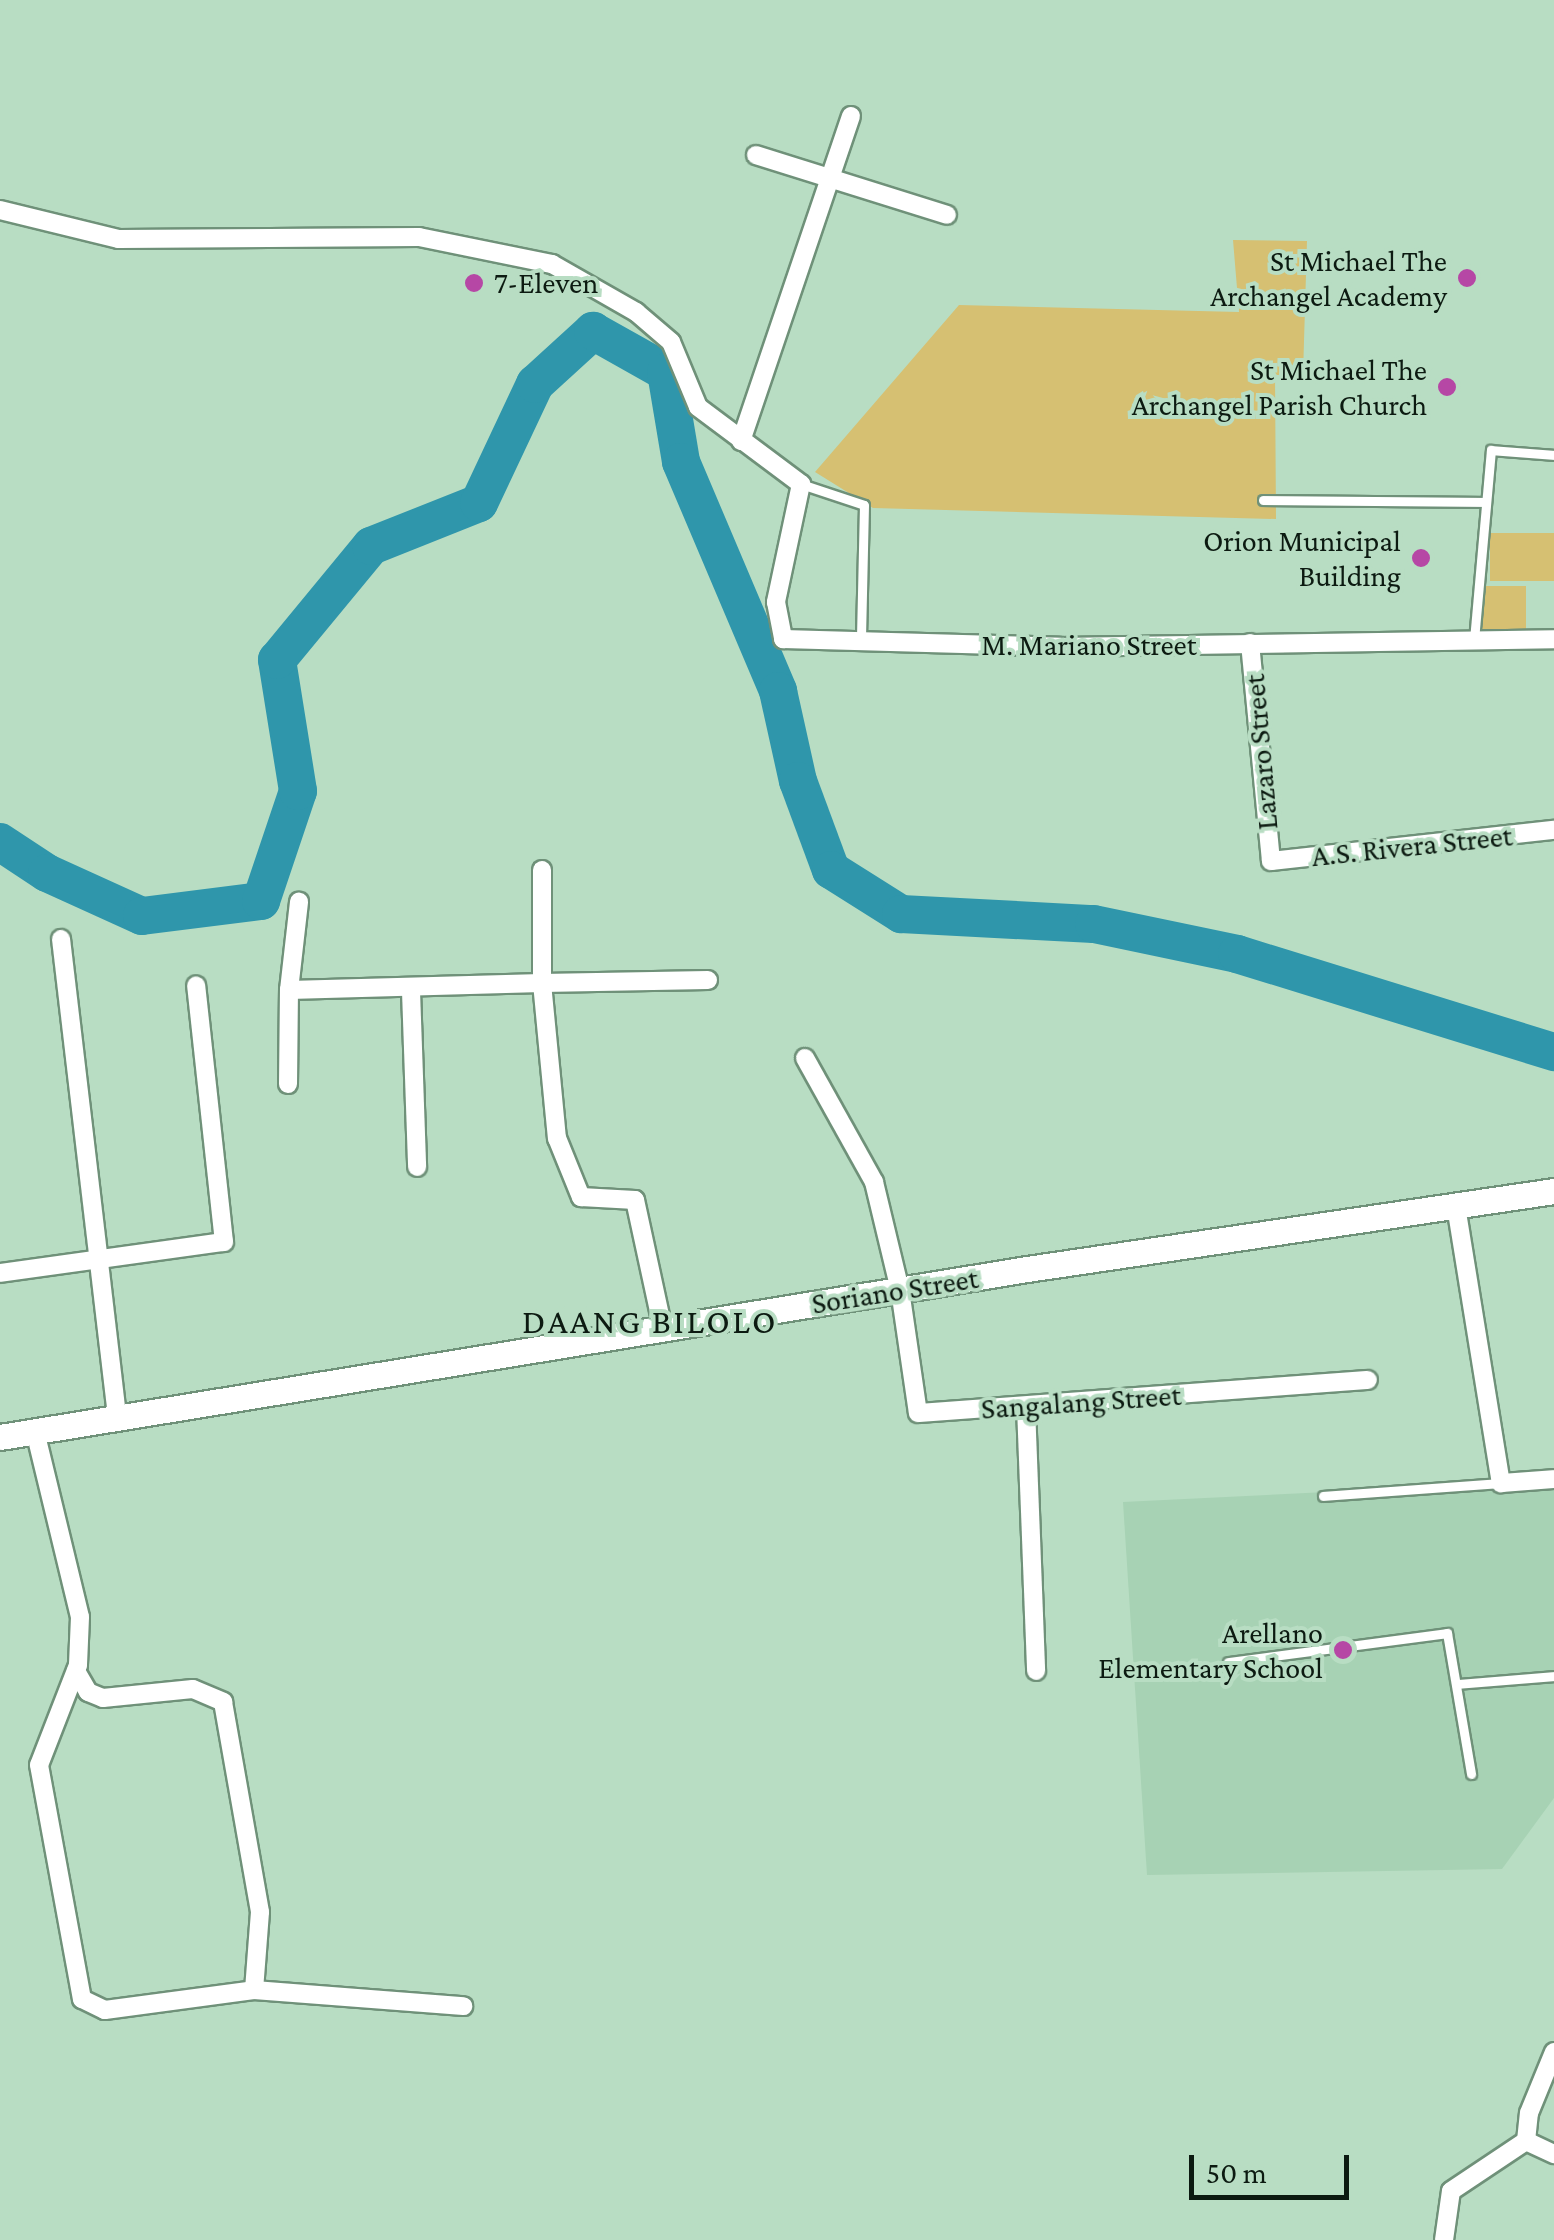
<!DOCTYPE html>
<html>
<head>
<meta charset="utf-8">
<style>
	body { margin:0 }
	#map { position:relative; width:1554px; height:2240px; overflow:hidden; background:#b8ddc3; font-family:"Crimson Pro",serif }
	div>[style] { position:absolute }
	.built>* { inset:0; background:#a7d2b4 }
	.green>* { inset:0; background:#d6c072; transform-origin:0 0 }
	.river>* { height:38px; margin:-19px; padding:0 19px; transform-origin:19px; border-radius:19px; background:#2f96ab }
	.roads { filter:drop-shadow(2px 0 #6f9179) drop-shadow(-2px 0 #6f9179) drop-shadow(0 2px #6f9179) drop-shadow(0 -2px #6f9179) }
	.service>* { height:9px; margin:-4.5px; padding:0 4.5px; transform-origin:4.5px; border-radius:4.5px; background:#fff }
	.minor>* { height:18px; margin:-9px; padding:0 9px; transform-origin:9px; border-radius:9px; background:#fff }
	.secondary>* { height:25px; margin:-12.5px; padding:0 12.5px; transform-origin:12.5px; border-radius:12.5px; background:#fff }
	.dots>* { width:28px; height:28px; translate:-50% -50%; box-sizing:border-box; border:5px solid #b8ddc3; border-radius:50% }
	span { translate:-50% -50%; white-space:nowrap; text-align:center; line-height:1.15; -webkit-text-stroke:8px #b8ddc3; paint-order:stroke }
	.poi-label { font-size:30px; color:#0c1a11 }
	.right { translate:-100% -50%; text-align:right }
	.left { translate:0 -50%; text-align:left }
	.street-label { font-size:30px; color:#0c1a11 }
	.quarter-label { font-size:35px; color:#0c1a11; letter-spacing:2.5px }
	.scale { position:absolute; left:1189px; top:2155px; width:160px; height:45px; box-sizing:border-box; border:5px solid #0c1a11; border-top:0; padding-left:12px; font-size:30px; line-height:35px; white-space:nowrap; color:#0c1a11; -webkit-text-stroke:8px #b8ddc3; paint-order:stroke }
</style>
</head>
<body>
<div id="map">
	<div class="built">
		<div style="clip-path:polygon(1554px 1481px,1554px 1798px,1502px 1869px,1147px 1875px,1123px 1502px)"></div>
	</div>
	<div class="green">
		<div style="clip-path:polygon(1233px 240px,1307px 241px,1303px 375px,1275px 375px,1276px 519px,873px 508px,815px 472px,959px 305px,1239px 312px)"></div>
		<div style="left:1490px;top:533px;width:64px;height:48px"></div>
		<div style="left:1480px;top:586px;width:46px;height:47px"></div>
	</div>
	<div class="river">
		<div style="left:0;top:842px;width:56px;rotate:33.4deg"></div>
		<div style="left:47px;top:873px;width:104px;rotate:24.4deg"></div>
		<div style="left:142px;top:916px;width:120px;rotate:-7.2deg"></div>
		<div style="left:261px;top:901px;width:116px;rotate:-71.4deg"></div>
		<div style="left:298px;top:791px;width:133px;rotate:-99.1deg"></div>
		<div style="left:277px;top:660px;width:148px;rotate:-50.5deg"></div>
		<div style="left:371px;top:546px;width:116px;rotate:-21.7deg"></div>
		<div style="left:479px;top:503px;width:132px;rotate:-64.8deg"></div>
		<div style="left:535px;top:384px;width:79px;rotate:-42.4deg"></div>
		<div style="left:593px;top:331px;width:84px;rotate:29.3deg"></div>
		<div style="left:666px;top:372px;width:91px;rotate:80.5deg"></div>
		<div style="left:681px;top:462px;width:249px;rotate:67deg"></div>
		<div style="left:778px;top:691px;width:92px;rotate:77.5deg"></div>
		<div style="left:798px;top:781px;width:95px;rotate:69.7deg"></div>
		<div style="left:831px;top:870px;width:83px;rotate:32.2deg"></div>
		<div style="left:901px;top:914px;width:193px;rotate:3deg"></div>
		<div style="left:1094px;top:924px;width:146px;rotate:11.8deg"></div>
		<div style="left:1237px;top:954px;width:332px;rotate:17.2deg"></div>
	</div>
	<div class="roads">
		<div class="service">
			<div style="left:801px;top:484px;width:66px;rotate:18.4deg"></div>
			<div style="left:864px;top:505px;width:137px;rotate:91.3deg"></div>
			<div style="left:1263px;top:500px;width:223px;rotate:0.5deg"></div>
			<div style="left:1474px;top:640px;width:191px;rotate:-84.9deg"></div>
			<div style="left:1491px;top:450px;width:63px;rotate:4.5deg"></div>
			<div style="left:1323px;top:1496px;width:177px;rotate:-4.2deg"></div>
			<div style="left:1228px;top:1662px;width:221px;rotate:-7.5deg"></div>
			<div style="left:1447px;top:1633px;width:143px;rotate:80.3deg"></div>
			<div style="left:1457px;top:1684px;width:97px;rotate:-4.7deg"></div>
		</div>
		<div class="minor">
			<div style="left:756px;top:155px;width:200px;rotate:17.4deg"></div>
			<div style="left:0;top:210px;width:122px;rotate:13.7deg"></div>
			<div style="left:119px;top:239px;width:300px;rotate:-0.4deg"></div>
			<div style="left:419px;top:237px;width:136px;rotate:11.5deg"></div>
			<div style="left:552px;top:264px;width:97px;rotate:29.7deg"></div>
			<div style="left:636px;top:312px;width:46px;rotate:40.6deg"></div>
			<div style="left:671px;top:342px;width:70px;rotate:67.4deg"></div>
			<div style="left:698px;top:407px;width:129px;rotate:36.8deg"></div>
			<div style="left:801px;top:484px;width:121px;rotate:102deg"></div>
			<div style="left:776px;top:602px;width:38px;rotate:79deg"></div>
			<div style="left:783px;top:639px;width:278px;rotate:1.6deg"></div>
			<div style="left:1061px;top:647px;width:493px;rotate:-0.9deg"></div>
			<div style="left:741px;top:441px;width:343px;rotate:-71.3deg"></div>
			<div style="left:1250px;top:643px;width:219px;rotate:84.5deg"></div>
			<div style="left:1271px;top:861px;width:285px;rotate:-6.3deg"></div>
			<div style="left:542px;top:870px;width:113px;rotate:90deg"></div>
			<div style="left:542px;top:983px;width:166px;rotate:-1deg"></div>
			<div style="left:61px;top:939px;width:482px;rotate:83.3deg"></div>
			<div style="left:289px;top:990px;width:253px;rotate:-1.6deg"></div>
			<div style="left:542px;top:983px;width:156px;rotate:84.5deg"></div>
			<div style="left:557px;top:1138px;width:64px;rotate:67.9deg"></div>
			<div style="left:581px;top:1197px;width:54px;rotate:3.2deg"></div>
			<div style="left:635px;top:1200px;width:132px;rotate:77.8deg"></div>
			<div style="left:411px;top:991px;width:176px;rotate:88deg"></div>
			<div style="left:805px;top:1058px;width:142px;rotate:60.9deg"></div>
			<div style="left:874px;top:1182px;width:111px;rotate:76.5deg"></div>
			<div style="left:900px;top:1290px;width:124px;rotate:81.7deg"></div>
			<div style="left:918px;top:1413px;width:451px;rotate:-4.2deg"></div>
			<div style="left:288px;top:1084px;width:94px;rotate:-89.4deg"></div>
			<div style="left:289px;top:990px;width:89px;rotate:-83.5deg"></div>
			<div style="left:1456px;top:1206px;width:281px;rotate:80.8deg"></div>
			<div style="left:1501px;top:1483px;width:53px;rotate:-4.3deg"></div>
			<div style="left:0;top:1273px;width:226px;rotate:-7.9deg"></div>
			<div style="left:224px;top:1242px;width:258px;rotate:-96.2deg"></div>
			<div style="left:1026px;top:1407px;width:264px;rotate:87.8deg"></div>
			<div style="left:35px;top:1431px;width:191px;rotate:76.4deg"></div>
			<div style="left:80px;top:1617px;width:48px;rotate:92.4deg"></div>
			<div style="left:78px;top:1665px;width:107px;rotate:111.3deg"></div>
			<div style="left:39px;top:1765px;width:238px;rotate:79.6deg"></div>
			<div style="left:82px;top:1999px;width:25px;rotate:26deg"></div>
			<div style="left:105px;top:2010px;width:150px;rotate:-7.6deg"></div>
			<div style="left:254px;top:1990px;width:210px;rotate:4.4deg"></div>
			<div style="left:76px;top:1671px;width:24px;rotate:60deg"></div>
			<div style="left:88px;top:1692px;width:16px;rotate:22deg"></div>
			<div style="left:103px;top:1698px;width:90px;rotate:-5.7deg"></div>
			<div style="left:193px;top:1689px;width:33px;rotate:23deg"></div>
			<div style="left:223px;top:1702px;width:213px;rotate:80deg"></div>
			<div style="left:260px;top:1912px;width:78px;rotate:94.4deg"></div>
			<div style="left:1526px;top:2141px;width:28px;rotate:-84deg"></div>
			<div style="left:1529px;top:2113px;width:66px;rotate:-67.7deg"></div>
			<div style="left:1526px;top:2141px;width:31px;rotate:25deg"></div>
			<div style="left:1444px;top:2240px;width:49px;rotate:-81.9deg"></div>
			<div style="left:1451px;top:2191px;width:90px;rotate:-33.7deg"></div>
		</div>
		<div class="secondary">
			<div style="left:0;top:1437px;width:1041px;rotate:-9.29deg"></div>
			<div style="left:1027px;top:1269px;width:533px;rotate:-8.42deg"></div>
		</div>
	</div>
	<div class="dots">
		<div style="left:1467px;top:278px;background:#b647a5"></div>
		<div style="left:474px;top:283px;background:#b647a5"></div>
		<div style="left:1447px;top:387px;background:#b647a5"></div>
		<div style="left:1421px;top:558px;background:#b647a5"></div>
		<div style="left:1343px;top:1650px;background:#b647a5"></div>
	</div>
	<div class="poi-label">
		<span class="right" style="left:1447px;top:278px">St Michael The<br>Archangel Academy</span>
		<span class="left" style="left:494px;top:283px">7-Eleven</span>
		<span class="right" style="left:1427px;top:387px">St Michael The<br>Archangel Parish Church</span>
		<span class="right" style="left:1401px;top:558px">Orion Municipal<br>Building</span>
		<span class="right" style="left:1323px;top:1650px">Arellano<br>Elementary School</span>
	</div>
	<div class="street-label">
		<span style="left:1089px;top:645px">M. Mariano Street</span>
		<span style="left:1261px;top:752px;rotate:-95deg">Lazaro Street</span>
		<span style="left:1412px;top:846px;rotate:-6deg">A.S. Rivera Street</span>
		<span style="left:895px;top:1291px;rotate:-9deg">Soriano Street</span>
		<span style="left:1081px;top:1402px;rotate:-4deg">Sangalang Street</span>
	</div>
	<div class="quarter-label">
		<span style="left:650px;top:1322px">DAANG BILOLO</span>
	</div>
	<div class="scale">50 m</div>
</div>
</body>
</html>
